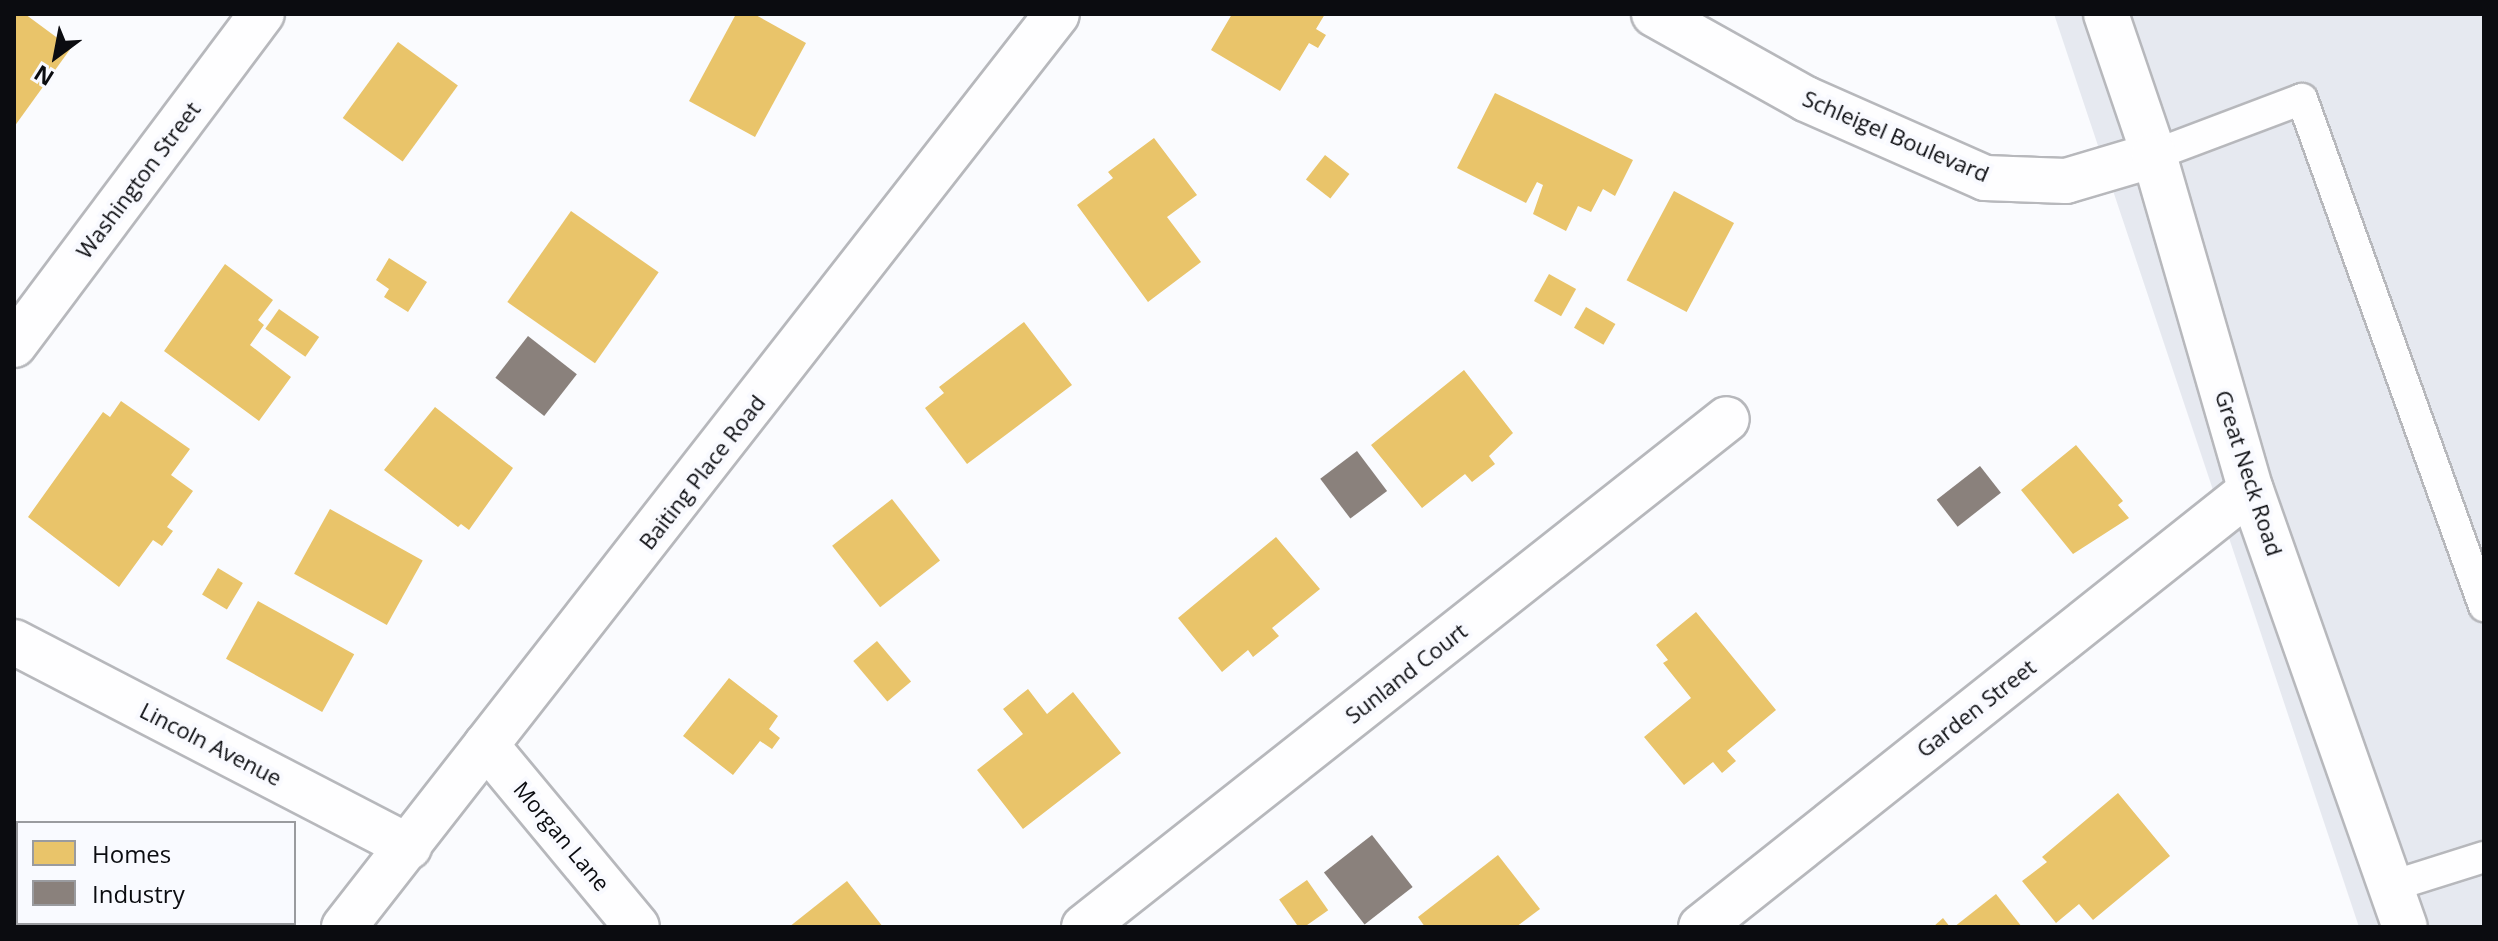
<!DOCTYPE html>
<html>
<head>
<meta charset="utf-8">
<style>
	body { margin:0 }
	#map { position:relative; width:2498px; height:941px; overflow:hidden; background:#fafbfe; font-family:"Open Sans",sans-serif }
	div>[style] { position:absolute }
	.built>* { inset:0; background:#e6e9f0 }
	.homes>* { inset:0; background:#e9c46a; transform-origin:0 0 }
	.industry>* { inset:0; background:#8a817c; transform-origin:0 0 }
	.roads { filter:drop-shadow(2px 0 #b7b8bc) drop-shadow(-2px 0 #b7b8bc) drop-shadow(0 2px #b7b8bc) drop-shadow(0 -2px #b7b8bc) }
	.lane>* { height:30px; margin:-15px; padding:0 15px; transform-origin:15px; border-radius:15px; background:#fefeff }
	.street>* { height:44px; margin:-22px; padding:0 22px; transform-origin:22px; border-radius:22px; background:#fefeff }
	.secondary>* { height:44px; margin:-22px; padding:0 22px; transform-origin:22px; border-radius:22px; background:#fefeff }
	span { translate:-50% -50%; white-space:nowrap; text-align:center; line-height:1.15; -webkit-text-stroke:8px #f9faff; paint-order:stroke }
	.street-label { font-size:22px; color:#0b0c10 }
	.frame { position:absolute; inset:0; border:16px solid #0b0c10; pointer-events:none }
	.legend { position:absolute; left:16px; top:821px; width:280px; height:104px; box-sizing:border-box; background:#f9faff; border:2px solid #9a9b9f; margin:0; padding:10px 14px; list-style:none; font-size:24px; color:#0b0c10 }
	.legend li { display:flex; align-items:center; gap:16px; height:40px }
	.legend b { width:40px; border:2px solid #9a9b9f }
	.north { position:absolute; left:16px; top:16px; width:80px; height:80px; -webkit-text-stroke:6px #f9faff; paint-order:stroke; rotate:212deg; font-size:22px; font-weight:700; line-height:32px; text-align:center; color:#0b0c10 }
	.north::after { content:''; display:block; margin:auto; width:28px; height:36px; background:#0b0c10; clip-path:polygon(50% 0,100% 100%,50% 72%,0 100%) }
</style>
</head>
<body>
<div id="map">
	<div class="built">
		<div style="clip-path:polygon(2054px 14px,2484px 14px,2484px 927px,2359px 927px)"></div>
	</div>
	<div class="homes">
		<div style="clip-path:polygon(14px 14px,25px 14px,71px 48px,14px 127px)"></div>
		<div style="clip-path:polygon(736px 14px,754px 14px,806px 43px,755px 137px,689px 101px)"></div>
		<div style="clip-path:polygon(1232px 14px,1325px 14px,1316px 29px,1326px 35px,1318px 48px,1309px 43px,1280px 91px,1211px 50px)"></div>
		<div style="left:398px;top:42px;width:74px;height:94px;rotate:36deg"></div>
		<div style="clip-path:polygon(1495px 93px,1633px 160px,1615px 196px,1603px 189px,1591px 212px,1578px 206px,1566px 231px,1533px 214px,1543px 185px,1537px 182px,1526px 203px,1457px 168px)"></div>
		<div style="clip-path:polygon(1154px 138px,1197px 195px,1167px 217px,1201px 262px,1148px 302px,1077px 205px,1113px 178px,1108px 172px)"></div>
		<div style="left:1325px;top:155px;width:31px;height:31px;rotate:38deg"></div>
		<div style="left:1674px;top:191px;width:68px;height:101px;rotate:28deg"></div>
		<div style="left:571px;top:211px;width:107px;height:111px;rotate:35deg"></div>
		<div style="clip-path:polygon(389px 258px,427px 282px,408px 312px,384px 297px,389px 289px,376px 280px)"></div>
		<div style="clip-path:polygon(225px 264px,273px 300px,258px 320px,264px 325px,250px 345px,291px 377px,259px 421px,164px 351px)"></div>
		<div style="left:1549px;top:274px;width:31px;height:31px;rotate:29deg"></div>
		<div style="left:1586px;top:307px;width:34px;height:24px;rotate:30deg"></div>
		<div style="left:279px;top:309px;width:49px;height:24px;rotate:35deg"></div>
		<div style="clip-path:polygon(1024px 322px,1072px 385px,967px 464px,925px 408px,944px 393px,939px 387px)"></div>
		<div style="clip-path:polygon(1464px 370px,1513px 433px,1489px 456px,1495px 464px,1472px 482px,1465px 474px,1422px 508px,1371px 445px)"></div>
		<div style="clip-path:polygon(121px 401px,190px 449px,171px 475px,193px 491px,167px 527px,173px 531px,162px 546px,153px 540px,119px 587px,28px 517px,103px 412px,110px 417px)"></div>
		<div style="clip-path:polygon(435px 407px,513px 468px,469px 530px,461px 524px,458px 527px,384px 470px)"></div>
		<div style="clip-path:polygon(2076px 445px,2123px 501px,2118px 505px,2129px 518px,2073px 554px,2021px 490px)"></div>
		<div style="left:892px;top:499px;width:78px;height:76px;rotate:52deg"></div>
		<div style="left:330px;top:509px;width:106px;height:74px;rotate:29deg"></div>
		<div style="clip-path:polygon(1276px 537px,1320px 589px,1272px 628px,1279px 636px,1253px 657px,1248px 650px,1222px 672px,1178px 618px)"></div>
		<div style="left:218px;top:568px;width:29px;height:31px;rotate:31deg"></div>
		<div style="left:258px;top:601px;width:110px;height:66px;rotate:29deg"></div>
		<div style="clip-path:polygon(1696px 612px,1776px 710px,1727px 751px,1736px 761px,1722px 773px,1713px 762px,1684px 785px,1644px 737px,1691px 698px,1663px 663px,1668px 660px,1656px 645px)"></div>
		<div style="left:877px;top:641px;width:53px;height:31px;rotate:50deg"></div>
		<div style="clip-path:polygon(729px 678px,778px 716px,769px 729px,780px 738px,772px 749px,760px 741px,733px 775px,683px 736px)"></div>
		<div style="clip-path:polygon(1028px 689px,1047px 714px,1073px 692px,1121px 753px,1023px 829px,977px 770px,1023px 734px,1003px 709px)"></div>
		<div style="clip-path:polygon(2118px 793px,2170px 856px,2093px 920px,2079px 904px,2056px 923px,2022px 881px,2047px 862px,2042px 857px)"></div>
		<div style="clip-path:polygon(1498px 855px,1540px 909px,1516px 927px,1425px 927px,1418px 917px)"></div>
		<div style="left:1307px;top:880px;width:37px;height:34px;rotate:55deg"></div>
		<div style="clip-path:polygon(847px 881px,883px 927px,789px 927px)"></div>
		<div style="clip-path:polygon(1996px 894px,2022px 927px,1954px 927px)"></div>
		<div style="clip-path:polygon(1943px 918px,1950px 927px,1933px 927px)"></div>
		<div style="clip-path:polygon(87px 923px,165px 923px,162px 927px)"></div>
	</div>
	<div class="industry">
		<div style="left:528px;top:336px;width:62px;height:53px;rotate:38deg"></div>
		<div style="left:1357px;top:451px;width:50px;height:46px;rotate:53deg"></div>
		<div style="left:1980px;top:466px;width:34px;height:55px;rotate:52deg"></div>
		<div style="left:1372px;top:835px;width:66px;height:61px;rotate:52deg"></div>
	</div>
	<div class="roads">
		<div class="lane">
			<div style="left:2154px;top:155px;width:158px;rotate:-20.7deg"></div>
			<div style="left:2302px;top:99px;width:539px;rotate:70.25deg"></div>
			<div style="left:2392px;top:886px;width:96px;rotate:-17.5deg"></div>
		</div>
		<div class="street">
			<div style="left:1654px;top:14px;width:174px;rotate:29.2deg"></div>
			<div style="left:1806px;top:99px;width:196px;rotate:23.8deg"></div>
			<div style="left:1985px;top:178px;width:81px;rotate:2.1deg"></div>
			<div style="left:2066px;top:181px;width:92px;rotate:-16.5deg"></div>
			<div style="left:14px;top:345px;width:414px;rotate:-53.2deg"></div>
			<div style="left:14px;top:642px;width:445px;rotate:27.4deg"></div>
			<div style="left:486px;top:745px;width:236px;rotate:50.3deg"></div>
			<div style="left:344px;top:927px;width:1158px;rotate:-52.01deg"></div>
			<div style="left:1084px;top:927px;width:819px;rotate:-38.31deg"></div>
			<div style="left:1701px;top:927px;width:702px;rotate:-38.47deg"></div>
		</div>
		<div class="secondary">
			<div style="left:2106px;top:14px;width:149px;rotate:71.2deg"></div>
			<div style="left:2154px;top:155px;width:349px;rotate:73.9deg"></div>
			<div style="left:2251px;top:490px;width:463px;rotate:70.6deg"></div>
		</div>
	</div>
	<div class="street-label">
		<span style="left:1896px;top:136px;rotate:23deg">Schleigel Boulevard</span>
		<span style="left:138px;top:180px;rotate:-53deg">Washington Street</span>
		<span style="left:702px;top:472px;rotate:-52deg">Baiting Place Road</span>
		<span style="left:2249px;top:473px;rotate:72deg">Great Neck Road</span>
		<span style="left:1406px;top:673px;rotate:-38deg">Sunland Court</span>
		<span style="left:1976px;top:708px;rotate:-38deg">Garden Street</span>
		<span style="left:211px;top:744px;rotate:27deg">Lincoln Avenue</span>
		<span style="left:562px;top:836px;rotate:50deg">Morgan Lane</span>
	</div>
	<div class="frame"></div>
	<ul class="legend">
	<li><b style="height:22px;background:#e9c46a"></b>Homes</li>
	<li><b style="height:22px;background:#8a817c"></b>Industry</li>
	</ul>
	<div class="north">N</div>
</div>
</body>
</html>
